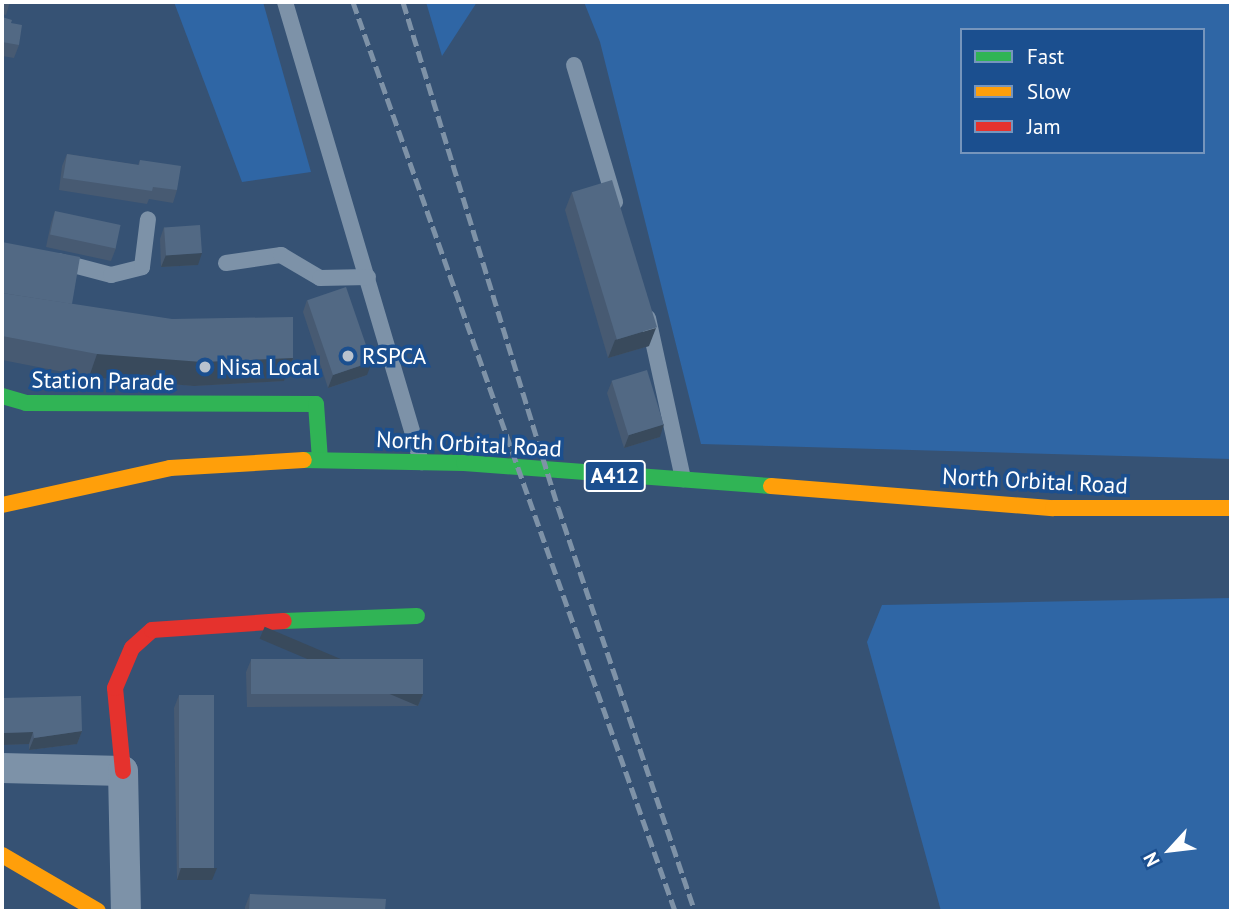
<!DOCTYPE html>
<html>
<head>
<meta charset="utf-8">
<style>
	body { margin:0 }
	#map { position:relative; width:1233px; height:913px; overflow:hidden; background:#365274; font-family:"PT Sans",sans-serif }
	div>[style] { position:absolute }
	.green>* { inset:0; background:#2f66a5 }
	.lane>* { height:16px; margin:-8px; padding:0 8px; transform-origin:8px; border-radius:8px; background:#7d92a8 }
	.street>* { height:30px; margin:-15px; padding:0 15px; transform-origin:15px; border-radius:15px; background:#7d92a8 }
	.fast>* { height:16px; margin:-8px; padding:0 8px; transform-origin:8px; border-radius:8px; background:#30b455 }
	.slow>* { height:16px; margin:-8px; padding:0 8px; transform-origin:8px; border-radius:8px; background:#ff9f0a }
	.jam>* { height:16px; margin:-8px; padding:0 8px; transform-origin:8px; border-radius:8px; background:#e5322d }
	.rail>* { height:5px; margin-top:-2.5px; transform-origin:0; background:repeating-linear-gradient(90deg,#7e92a7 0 12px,transparent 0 17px) }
	.wall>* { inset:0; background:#475a72 }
	.shaded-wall>* { inset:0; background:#394a5c; transform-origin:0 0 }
	.building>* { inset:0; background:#526984; transform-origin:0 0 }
	.dots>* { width:19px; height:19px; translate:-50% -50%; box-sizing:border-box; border:4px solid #1b4f8f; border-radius:50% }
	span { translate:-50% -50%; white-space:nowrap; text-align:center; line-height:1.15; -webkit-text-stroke:7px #1b4f8f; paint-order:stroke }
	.shield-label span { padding:2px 5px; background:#1b4f8f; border:2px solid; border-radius:5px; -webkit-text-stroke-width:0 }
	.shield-label { font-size:21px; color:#fff; font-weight:700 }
	.poi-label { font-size:23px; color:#fff }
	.left { translate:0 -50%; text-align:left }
	.street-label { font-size:23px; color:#fff }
	.frame { position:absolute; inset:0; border:4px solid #fff; pointer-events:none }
	.legend { position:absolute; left:960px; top:28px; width:245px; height:126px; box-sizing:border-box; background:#1b4f8f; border:2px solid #7695bc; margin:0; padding:9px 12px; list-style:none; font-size:21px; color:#fff }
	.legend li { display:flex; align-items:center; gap:14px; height:35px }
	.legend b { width:35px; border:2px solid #7695bc }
	.north { position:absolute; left:1135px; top:815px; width:70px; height:70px; -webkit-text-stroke:5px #1b4f8f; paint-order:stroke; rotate:243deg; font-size:19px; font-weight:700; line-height:28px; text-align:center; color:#fff }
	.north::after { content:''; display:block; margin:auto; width:24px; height:32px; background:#fff; clip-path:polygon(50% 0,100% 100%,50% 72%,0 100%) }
</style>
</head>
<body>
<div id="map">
	<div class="green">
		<div style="clip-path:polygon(174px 2px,263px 2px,311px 172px,242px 182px)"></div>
		<div style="clip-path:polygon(426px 2px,477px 2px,442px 56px)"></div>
		<div style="clip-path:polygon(evenodd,584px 2px,1231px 2px,1231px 459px,701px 444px,600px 42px,584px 2px,962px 30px,1203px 30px,1203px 152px,962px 152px,962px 30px)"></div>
		<div style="clip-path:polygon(1231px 598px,1231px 911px,941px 911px,867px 642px,882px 605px)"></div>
	</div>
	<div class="lane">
		<div style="left:285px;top:2px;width:480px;rotate:73.5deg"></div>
		<div style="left:574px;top:65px;width:143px;rotate:73.3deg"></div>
		<div style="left:58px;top:261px;width:55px;rotate:14.8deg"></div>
		<div style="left:111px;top:275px;width:32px;rotate:-14deg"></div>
		<div style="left:142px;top:267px;width:48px;rotate:-82.9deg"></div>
		<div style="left:226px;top:263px;width:56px;rotate:-8.3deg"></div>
		<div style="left:281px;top:255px;width:45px;rotate:30.5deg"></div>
		<div style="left:320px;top:278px;width:48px;rotate:-1.2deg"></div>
		<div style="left:648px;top:318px;width:165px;rotate:77.7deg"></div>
	</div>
	<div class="street">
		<div style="left:2px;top:768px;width:121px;rotate:1.4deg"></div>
		<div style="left:123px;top:771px;width:140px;rotate:88.8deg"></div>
	</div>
	<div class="fast">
		<div style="left:2px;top:396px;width:25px;rotate:16deg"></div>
		<div style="left:26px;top:403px;width:290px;rotate:0.2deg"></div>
		<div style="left:316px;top:404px;width:56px;rotate:85.9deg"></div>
		<div style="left:304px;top:460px;width:160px;rotate:1.1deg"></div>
		<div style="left:464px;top:463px;width:308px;rotate:4.3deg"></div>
		<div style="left:284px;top:621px;width:133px;rotate:-2.2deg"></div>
	</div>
	<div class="slow">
		<div style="left:771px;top:486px;width:283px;rotate:4.5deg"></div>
		<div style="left:1053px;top:508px;width:178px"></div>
		<div style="left:2px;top:505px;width:172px;rotate:-12.4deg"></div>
		<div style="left:170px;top:468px;width:134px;rotate:-3.4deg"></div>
		<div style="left:2px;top:855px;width:111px;rotate:30.3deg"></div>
	</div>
	<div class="jam">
		<div style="left:123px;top:771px;width:83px;rotate:-95.5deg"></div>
		<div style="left:115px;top:688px;width:43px;rotate:-67deg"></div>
		<div style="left:132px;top:648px;width:27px;rotate:-42deg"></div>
		<div style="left:152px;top:630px;width:132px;rotate:-3.9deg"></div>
	</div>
	<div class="rail">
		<div style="left:353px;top:2px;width:964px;rotate:70.49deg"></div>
		<div style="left:403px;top:2px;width:528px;rotate:72.94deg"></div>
		<div style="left:558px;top:507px;width:427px;rotate:71.3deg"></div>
	</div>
	<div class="wall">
		<div style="clip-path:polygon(2px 2px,10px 2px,6px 15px,2px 14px)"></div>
		<div style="clip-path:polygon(2px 17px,11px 23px,19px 45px,14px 58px,2px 56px)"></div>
		<div style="clip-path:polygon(67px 154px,138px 165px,140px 160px,177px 190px,173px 203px,149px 199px,147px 204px,59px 190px,62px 166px)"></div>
		<div style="clip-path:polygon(572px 192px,649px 346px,608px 358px,565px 210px)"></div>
		<div style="clip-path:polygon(55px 211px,116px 248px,111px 261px,46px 247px,51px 223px)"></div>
		<div style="clip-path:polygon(164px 227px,198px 265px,161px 267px,160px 239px)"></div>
		<div style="clip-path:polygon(2px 242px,72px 304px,293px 358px,284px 381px,194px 386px,89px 377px,2px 360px)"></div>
		<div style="clip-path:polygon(307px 300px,367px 375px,328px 388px,303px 312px)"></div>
		<div style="clip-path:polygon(612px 381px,660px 437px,624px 448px,607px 393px)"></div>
		<div style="clip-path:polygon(251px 660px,423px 694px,418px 706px,247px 707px,246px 672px)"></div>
		<div style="clip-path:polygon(179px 695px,212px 880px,177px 880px,174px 708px)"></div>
		<div style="clip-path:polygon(2px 698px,82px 731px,77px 744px,29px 750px,29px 744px,2px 745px)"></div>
		<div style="clip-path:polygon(250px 894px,385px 911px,245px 911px,245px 907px)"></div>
	</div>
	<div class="shaded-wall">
		<div style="clip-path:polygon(202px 253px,198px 265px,161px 267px,166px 255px)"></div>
		<div style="clip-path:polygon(656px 328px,649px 346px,608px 358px,615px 340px)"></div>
		<div style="clip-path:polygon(97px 354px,293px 358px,284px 381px,194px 386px,89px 377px)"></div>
		<div style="clip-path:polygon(372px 362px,367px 375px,328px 388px,333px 375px)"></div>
		<div style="clip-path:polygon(664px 424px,660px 437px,624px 448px,629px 435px)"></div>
		<div style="left:423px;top:694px;width:13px;height:172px;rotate:113deg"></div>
		<div style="clip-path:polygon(82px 731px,77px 744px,29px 750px,34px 738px)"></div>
		<div style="clip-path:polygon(33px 732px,29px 744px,2px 745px,2px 733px)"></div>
		<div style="clip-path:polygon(181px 868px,217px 868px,212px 880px,177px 880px)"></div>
	</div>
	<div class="building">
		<div style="clip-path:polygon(2px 17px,12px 20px,11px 23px,22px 25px,19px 45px,2px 42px)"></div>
		<div style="clip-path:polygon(67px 154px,139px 165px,140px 160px,181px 166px,177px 190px,153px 187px,152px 191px,63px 178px)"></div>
		<div style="left:612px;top:180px;width:154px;height:42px;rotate:73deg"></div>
		<div style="left:55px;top:211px;width:67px;height:24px;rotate:12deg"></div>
		<div style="left:200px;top:225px;width:28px;height:36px;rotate:86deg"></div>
		<div style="clip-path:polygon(2px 242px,80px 257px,72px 304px,2px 293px)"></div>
		<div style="left:346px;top:287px;width:79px;height:41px;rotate:71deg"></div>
		<div style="clip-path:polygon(2px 293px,172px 319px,293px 317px,293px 358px,202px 362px,97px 354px,2px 336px)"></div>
		<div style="left:647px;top:370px;width:57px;height:37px;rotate:73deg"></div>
		<div style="left:423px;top:659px;width:35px;height:172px;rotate:90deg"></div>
		<div style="left:179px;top:695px;width:35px;height:173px"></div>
		<div style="clip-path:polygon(81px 696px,82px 731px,34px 738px,33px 732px,2px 733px,2px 698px)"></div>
		<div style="clip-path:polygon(250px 894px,386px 899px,385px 911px,249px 911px)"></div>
	</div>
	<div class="dots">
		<div style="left:348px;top:356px;background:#b9c2ce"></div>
		<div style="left:205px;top:367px;background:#b9c2ce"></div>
	</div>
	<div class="shield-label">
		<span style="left:615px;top:476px">A412</span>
	</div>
	<div class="poi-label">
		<span class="left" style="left:362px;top:356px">RSPCA</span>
		<span class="left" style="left:219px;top:367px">Nisa Local</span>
	</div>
	<div class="street-label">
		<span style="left:103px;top:381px;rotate:1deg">Station Parade</span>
		<span style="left:469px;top:444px;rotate:3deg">North Orbital Road</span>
		<span style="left:1035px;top:481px;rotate:3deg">North Orbital Road</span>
	</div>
	<div class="frame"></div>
	<ul class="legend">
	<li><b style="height:9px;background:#30b455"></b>Fast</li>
	<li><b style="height:9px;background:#ff9f0a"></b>Slow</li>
	<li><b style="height:9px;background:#e5322d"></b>Jam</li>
	</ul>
	<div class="north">N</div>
</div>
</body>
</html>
